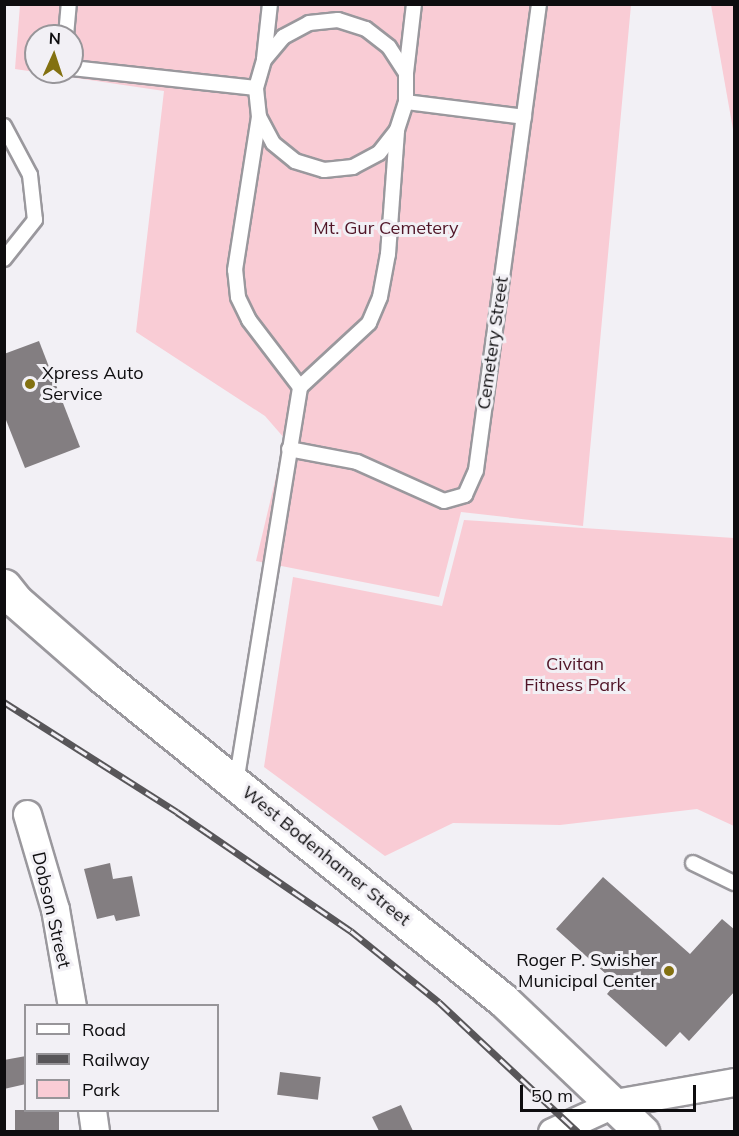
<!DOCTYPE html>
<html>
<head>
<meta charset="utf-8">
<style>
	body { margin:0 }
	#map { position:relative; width:739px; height:1136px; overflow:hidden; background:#f2f0f5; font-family:Mulish,sans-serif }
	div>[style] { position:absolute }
	.green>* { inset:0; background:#f9ccd5 }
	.building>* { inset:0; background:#837e81; transform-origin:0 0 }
	.roads { filter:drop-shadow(2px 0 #9a989d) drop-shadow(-2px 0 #9a989d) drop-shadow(0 2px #9a989d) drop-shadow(0 -2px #9a989d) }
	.lane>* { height:14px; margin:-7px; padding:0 7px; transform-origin:7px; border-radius:7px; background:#fff }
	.street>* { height:27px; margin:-13.5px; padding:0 13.5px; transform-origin:13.5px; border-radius:13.5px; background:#fff }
	.secondary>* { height:33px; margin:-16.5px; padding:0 16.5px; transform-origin:16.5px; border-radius:16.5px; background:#fff }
	.rail>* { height:7px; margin-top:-3.5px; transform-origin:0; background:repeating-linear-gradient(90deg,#f2f0f5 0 14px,#585659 0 28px); box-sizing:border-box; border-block:2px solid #585659 }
	.dots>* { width:16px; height:16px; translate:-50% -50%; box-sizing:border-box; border:3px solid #f2f0f5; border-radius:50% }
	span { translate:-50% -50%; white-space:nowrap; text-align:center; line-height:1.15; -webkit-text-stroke:6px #f2f0f5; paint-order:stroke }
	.park-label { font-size:18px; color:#501527 }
	.street-label { font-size:18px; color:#0e0d0f }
	.poi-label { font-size:18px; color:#0e0d0f }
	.left { translate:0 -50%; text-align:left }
	.right { translate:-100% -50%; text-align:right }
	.frame { position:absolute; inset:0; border:6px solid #0e0d0f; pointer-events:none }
	.legend { position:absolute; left:24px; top:1004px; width:195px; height:108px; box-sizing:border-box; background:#f2f0f5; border:2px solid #979599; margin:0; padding:8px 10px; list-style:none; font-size:18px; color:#0e0d0f }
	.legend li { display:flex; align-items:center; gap:12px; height:30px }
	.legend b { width:30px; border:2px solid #979599 }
	.north { position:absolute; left:24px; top:24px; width:60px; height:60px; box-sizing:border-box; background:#f2f0f5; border:2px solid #979599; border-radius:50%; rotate:3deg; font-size:16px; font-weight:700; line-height:24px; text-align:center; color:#0e0d0f }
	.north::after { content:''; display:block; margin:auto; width:21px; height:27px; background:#837111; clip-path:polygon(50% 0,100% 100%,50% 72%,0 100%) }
	.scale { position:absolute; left:520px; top:1085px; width:176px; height:27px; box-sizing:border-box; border:3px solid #0e0d0f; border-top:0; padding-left:8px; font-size:18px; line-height:21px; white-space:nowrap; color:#0e0d0f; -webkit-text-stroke:4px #f2f0f5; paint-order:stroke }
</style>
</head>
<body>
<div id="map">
	<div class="green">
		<div style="clip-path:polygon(evenodd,20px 5px,631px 5px,583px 526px,461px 512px,439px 597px,256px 561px,285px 439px,265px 416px,136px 332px,164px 91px,15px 69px,20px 5px,36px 36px,72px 36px,72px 72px,36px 72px,36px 36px)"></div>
		<div style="clip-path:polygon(711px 5px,734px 5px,734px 135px)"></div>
		<div style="clip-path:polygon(464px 520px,734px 538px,734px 826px,697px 809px,560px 825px,453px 823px,385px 856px,264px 767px,293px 577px,442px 606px)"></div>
	</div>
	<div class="building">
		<div style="clip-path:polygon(39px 341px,80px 447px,25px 468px,4px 415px,4px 354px)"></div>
		<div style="clip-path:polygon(110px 863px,113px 879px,132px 876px,140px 916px,116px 921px,114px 915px,97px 919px,84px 869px)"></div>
		<div style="clip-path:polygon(603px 877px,690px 954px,722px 919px,735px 930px,735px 991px,689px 1041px,680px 1032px,666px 1047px,607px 994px,616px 983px,556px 929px)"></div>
		<div style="clip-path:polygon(26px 1056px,26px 1084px,4px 1089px,4px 1060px)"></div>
		<div style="left:280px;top:1072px;width:41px;height:23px;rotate:7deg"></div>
		<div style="clip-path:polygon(401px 1105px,413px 1131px,379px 1131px,372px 1117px)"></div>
		<div style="left:15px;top:1110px;width:44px;height:21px"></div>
	</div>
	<div class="roads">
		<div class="lane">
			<div style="left:338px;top:20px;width:29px;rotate:18deg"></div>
			<div style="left:366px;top:29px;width:29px;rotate:38deg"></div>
			<div style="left:389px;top:47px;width:31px;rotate:57deg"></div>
			<div style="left:406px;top:73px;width:29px;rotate:90deg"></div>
			<div style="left:406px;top:102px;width:29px;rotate:108deg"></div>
			<div style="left:397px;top:130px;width:29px;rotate:128deg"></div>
			<div style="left:379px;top:153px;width:30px;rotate:152deg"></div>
			<div style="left:353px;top:167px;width:29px;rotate:174deg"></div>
			<div style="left:324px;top:170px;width:30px;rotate:-163deg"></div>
			<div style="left:295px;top:161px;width:28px;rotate:-141deg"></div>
			<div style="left:273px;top:143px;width:30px;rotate:-118deg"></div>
			<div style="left:259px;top:117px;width:29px;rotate:-96deg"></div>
			<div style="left:256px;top:88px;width:29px;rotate:-74deg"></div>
			<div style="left:264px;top:60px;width:30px;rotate:-50deg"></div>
			<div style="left:283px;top:37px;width:30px;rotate:-28deg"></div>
			<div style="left:309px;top:23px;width:29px;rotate:-6deg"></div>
			<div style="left:66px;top:36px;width:32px;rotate:-85deg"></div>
			<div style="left:264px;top:59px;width:55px;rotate:-83.8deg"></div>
			<div style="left:72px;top:68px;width:185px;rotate:6.2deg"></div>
			<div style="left:406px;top:73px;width:69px;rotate:-83.4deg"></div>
			<div style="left:406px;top:102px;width:119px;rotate:7.2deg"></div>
			<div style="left:4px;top:126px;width:55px;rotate:62deg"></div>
			<div style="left:30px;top:175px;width:45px;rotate:83.7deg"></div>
			<div style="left:35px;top:220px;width:50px;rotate:128.5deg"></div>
			<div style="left:300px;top:387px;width:94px;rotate:-42.8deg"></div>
			<div style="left:369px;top:323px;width:28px;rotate:-67deg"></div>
			<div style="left:380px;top:297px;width:44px;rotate:-79.5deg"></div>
			<div style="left:388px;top:254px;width:124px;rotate:-85.8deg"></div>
			<div style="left:289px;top:449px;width:69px;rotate:10.8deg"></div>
			<div style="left:357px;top:462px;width:95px;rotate:24.1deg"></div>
			<div style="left:444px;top:501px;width:22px;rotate:-16deg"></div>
			<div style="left:465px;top:495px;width:27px;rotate:-66deg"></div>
			<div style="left:476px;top:470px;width:470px;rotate:-82.3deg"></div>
			<div style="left:236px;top:783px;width:401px;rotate:-80.8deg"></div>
			<div style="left:300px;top:387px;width:84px;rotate:-127.3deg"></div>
			<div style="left:249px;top:320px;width:25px;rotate:-116deg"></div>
			<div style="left:238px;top:297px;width:27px;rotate:-96deg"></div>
			<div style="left:235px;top:270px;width:155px;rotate:-81.1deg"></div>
			<div style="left:693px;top:863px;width:46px;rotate:26deg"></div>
		</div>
		<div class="street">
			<div style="left:27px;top:814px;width:99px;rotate:73.6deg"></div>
			<div style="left:55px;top:909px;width:98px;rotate:80.1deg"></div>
			<div style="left:92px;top:1110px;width:22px;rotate:82deg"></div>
			<div style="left:552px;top:1132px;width:69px;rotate:-24.7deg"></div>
			<div style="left:615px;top:1103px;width:121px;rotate:-10deg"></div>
		</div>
		<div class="secondary">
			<div style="left:4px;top:586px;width:19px;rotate:51deg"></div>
			<div style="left:16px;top:601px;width:116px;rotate:41.1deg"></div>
			<div style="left:103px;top:677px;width:514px;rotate:38.92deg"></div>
			<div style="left:503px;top:1000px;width:192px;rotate:43.5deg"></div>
		</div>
	</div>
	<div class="rail">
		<div style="left:4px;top:702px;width:205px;rotate:32.4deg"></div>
		<div style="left:177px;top:812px;width:211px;rotate:34.4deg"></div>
		<div style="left:351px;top:931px;width:113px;rotate:38.9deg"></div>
		<div style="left:439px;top:1002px;width:190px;rotate:43.1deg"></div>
	</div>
	<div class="dots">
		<div style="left:30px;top:384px;background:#837111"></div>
		<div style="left:669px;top:971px;background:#837111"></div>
	</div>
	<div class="park-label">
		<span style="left:386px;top:228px">Mt. Gur Cemetery</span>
		<span style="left:575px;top:675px">Civitan<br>Fitness Park</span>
	</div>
	<div class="street-label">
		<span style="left:493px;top:343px;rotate:-82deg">Cemetery Street</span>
		<span style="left:326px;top:856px;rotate:39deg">West Bodenhamer Street</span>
		<span style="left:51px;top:910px;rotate:77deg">Dobson Street</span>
	</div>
	<div class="poi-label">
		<span class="left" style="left:42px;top:384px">Xpress Auto<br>Service</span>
		<span class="right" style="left:657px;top:971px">Roger P. Swisher<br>Municipal Center</span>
	</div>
	<div class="frame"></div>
	<ul class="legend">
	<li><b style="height:8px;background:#fff"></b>Road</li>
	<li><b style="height:8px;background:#585659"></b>Railway</li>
	<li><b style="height:16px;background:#f9ccd5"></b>Park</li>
	</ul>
	<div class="north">N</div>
	<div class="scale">50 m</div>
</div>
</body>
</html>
